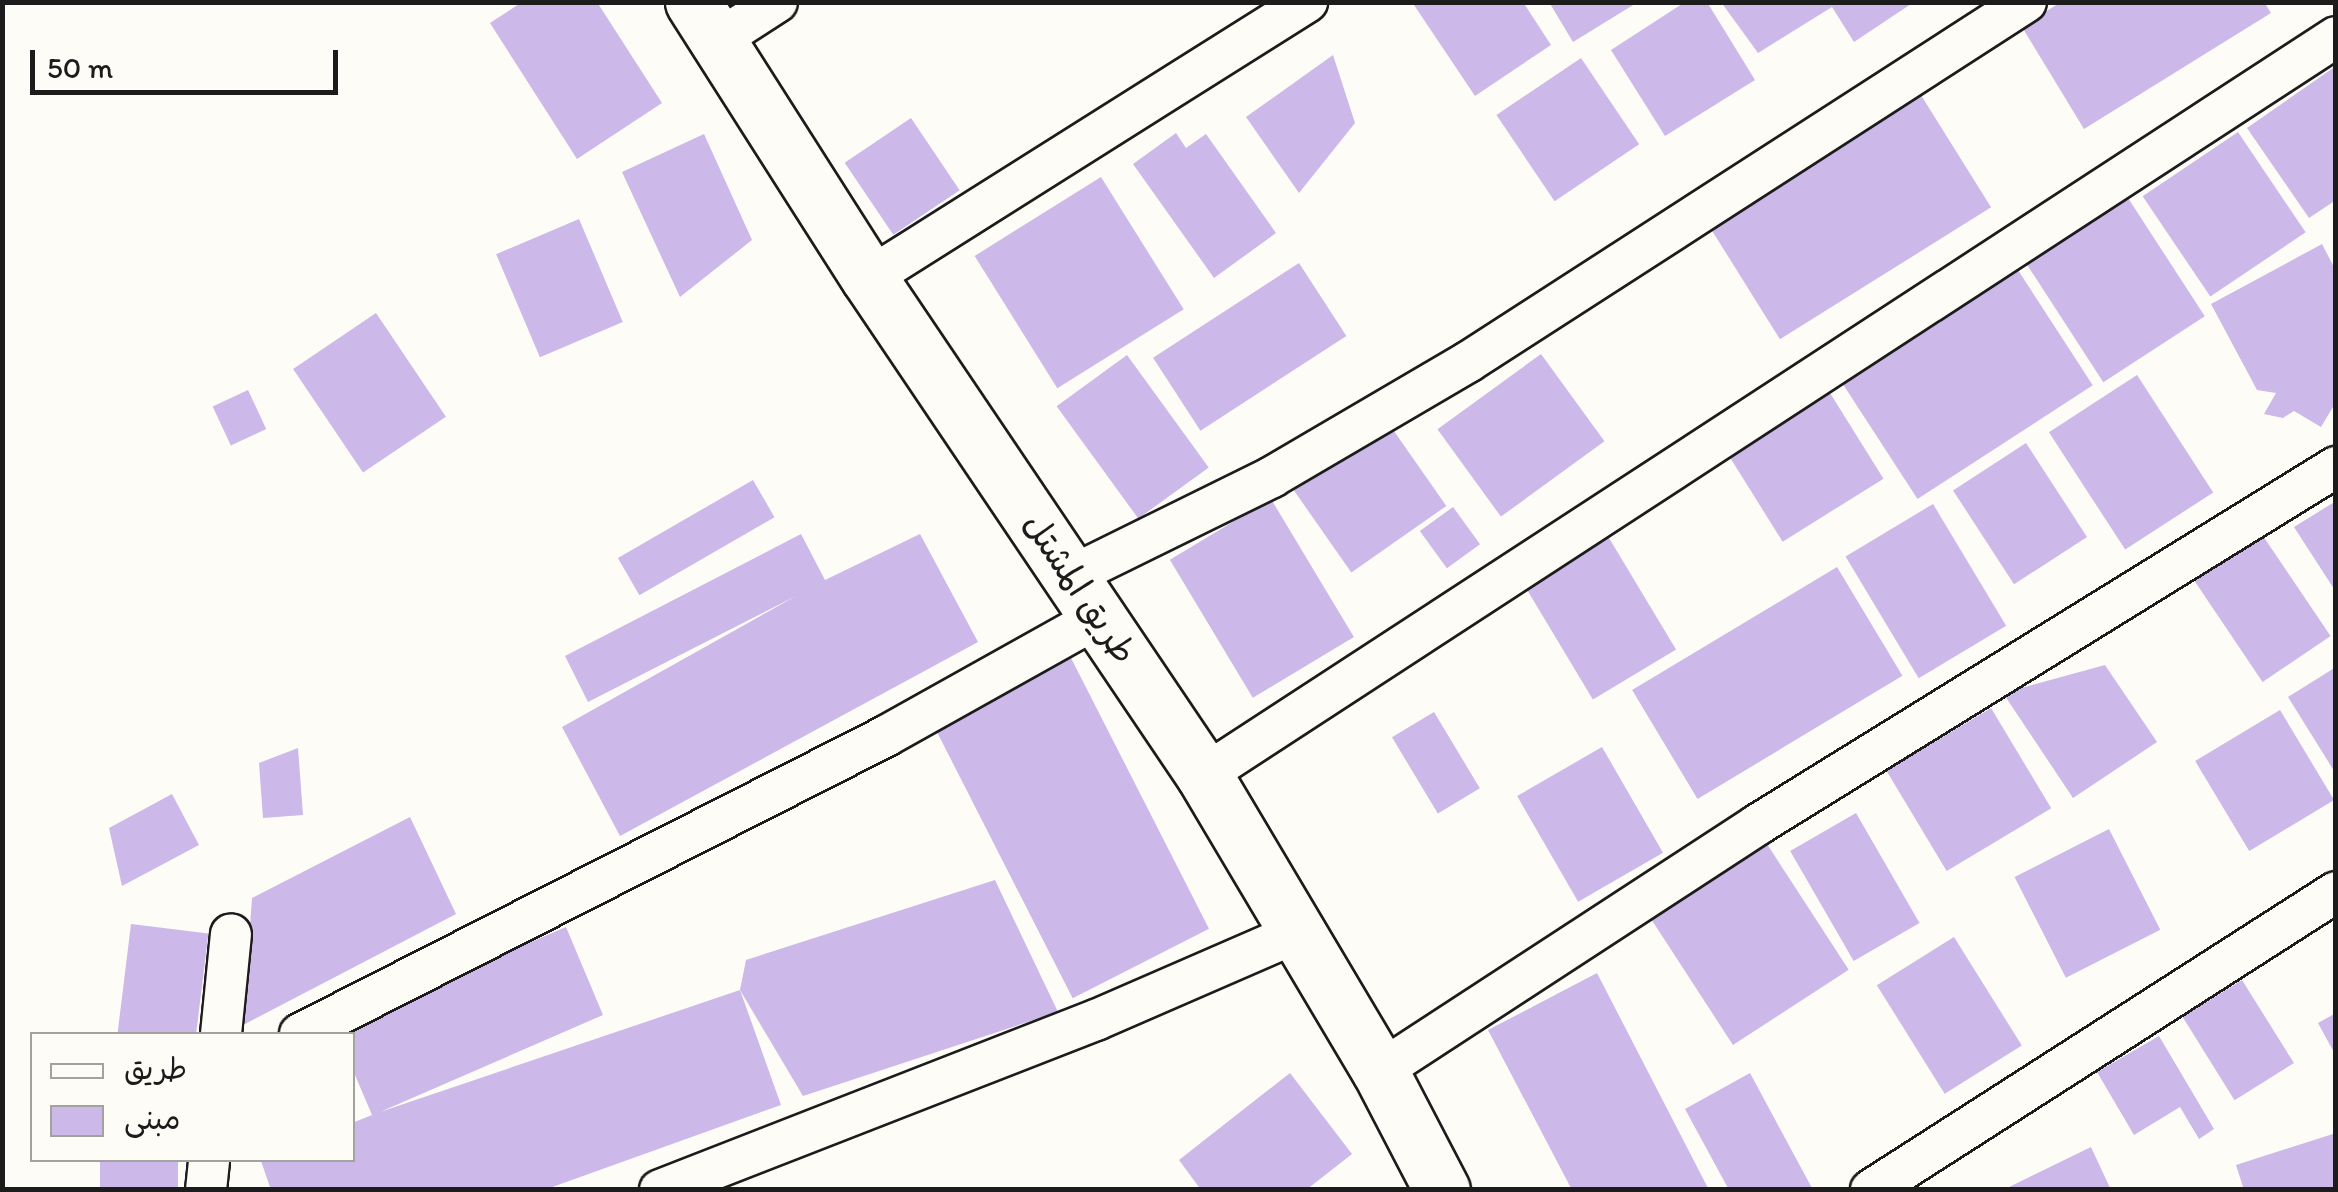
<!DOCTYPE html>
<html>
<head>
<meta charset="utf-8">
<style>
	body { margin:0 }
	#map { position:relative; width:2338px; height:1192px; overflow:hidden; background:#fdfcf7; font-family:Itim,"Playpen Sans Arabic",sans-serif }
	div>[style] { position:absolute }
	.building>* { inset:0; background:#ccb8e9; transform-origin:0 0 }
	.roads { filter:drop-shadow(2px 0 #1c1c1c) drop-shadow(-2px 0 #1c1c1c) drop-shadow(0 2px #1c1c1c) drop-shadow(0 -2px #1c1c1c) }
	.street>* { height:40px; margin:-20px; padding:0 20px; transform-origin:20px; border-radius:20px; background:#fdfcf7 }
	.secondary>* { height:55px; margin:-27.5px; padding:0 27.5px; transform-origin:27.5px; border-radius:27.5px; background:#fdfcf7 }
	span { translate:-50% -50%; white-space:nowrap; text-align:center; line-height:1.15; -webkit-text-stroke:8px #fdfcf7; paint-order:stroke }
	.street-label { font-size:35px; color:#1c1c1c }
	.frame { position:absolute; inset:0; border:5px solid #1c1c1c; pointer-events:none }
	.legend { position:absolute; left:30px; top:1032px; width:325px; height:130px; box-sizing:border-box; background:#fdfcf7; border:2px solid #a3a29f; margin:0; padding:12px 18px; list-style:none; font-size:30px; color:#1c1c1c }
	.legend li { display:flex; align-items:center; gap:20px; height:50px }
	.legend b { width:50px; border:2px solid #a3a29f }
	.scale { position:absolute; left:30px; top:50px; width:308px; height:45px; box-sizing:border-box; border:5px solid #1c1c1c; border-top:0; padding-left:12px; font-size:30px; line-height:35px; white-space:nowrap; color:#1c1c1c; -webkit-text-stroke:8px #fdfcf7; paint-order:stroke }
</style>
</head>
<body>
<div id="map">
	<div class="building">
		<div style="clip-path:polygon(522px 2px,597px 2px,662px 103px,577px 159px,490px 23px)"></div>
		<div style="clip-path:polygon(1412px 2px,1523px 2px,1551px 45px,1475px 96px)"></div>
		<div style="clip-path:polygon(1549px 2px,1638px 2px,1573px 42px)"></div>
		<div style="clip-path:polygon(1685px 2px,1707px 2px,1755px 80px,1665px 136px,1611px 50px)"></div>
		<div style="clip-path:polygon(1721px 2px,1914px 2px,1854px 42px,1832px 7px,1758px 53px)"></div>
		<div style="clip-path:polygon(2061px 2px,2264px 2px,2271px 13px,2084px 129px,2022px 27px)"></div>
		<div style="clip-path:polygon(1333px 55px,1355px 123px,1299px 193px,1246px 117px)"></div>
		<div style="left:1581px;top:58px;width:104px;height:102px;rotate:56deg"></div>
		<div style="clip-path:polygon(2336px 66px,2336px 200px,2309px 218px,2247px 128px)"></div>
		<div style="left:1919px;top:92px;width:136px;height:249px;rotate:58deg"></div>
		<div style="left:911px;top:118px;width:87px;height:80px;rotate:56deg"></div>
		<div style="left:2238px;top:132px;width:121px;height:115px;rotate:56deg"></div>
		<div style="clip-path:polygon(1176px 133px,1186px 148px,1206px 134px,1276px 233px,1214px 278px,1133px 164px)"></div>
		<div style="clip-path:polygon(704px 134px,752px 240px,680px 297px,622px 172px)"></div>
		<div style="left:1101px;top:177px;width:156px;height:149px;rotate:58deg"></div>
		<div style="left:2128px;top:198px;width:141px;height:121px;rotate:57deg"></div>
		<div style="left:579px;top:219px;width:112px;height:90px;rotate:67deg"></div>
		<div style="clip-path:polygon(2322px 244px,2336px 271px,2336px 402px,2321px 427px,2294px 411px,2283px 418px,2264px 414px,2276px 393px,2257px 390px,2211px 304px)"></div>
		<div style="left:1299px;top:263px;width:87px;height:174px;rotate:57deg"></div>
		<div style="left:2016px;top:267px;width:141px;height:209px;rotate:57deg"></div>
		<div style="left:376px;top:313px;width:125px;height:100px;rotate:56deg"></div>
		<div style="left:1541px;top:354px;width:108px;height:128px;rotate:54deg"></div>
		<div style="left:1127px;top:355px;width:139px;height:87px;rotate:54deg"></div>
		<div style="left:2137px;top:375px;width:140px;height:105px;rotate:57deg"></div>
		<div style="left:248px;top:390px;width:43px;height:39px;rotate:65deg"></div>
		<div style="left:1830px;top:393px;width:101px;height:119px;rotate:58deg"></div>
		<div style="left:1389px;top:424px;width:100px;height:116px;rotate:55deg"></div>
		<div style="left:2026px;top:443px;width:112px;height:87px;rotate:57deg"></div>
		<div style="left:753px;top:480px;width:43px;height:156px;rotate:60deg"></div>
		<div style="left:1271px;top:499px;width:161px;height:118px;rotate:59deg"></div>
		<div style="clip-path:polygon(2336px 501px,2336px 592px,2294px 527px)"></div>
		<div style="left:1933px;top:504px;width:142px;height:102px;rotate:59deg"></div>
		<div style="left:1453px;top:507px;width:46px;height:41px;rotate:54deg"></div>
		<div style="left:2259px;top:530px;width:128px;height:82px;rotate:56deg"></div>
		<div style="left:1606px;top:533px;width:136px;height:97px;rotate:59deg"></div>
		<div style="clip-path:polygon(801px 534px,825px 580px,920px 534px,978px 642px,620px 836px,562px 727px,796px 596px,588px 702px,565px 656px)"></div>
		<div style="left:1837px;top:567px;width:127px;height:239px;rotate:59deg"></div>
		<div style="left:1071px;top:658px;width:304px;height:153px;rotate:63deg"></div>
		<div style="clip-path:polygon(2105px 665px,2157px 742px,2073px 798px,2003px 693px)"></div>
		<div style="clip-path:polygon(2336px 667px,2336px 774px,2288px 697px)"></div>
		<div style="left:1991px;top:708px;width:117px;height:122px;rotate:59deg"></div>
		<div style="left:2280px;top:710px;width:105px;height:99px;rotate:59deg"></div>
		<div style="left:1434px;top:712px;width:89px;height:49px;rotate:59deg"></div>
		<div style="left:1602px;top:747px;width:122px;height:98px;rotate:60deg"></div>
		<div style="clip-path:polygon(298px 748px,303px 815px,263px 818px,259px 763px)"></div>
		<div style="clip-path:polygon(172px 794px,199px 845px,122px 886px,109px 828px)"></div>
		<div style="left:1856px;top:813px;width:127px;height:76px;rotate:60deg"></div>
		<div style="clip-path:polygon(410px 817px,456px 914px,243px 1025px,252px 898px)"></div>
		<div style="left:2109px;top:829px;width:113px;height:106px;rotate:63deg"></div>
		<div style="left:1767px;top:844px;width:150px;height:138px;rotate:57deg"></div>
		<div style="clip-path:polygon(995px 880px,1058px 1012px,803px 1096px,740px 990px,746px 960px)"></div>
		<div style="left:131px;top:924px;width:78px;height:111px;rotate:7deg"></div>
		<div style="clip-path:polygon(566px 927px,603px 1015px,380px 1112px,740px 990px,781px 1105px,544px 1190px,271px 1190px,261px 1161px,352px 1160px,352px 1123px,372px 1115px,352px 1068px,352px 1034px,338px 1034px,335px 1027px)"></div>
		<div style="left:1954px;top:937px;width:128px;height:91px;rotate:58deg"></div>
		<div style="clip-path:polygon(1597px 973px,1709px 1190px,1572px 1190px,1488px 1030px)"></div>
		<div style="left:2242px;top:980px;width:98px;height:70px;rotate:58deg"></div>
		<div style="clip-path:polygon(2336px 1013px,2336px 1056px,2318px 1023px)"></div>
		<div style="clip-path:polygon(2159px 1036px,2214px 1129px,2199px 1139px,2180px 1107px,2134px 1135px,2097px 1072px)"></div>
		<div style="clip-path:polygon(1290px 1073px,1352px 1154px,1306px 1190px,1201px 1190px,1179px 1160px)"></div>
		<div style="clip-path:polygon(1750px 1073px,1813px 1190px,1729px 1190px,1685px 1109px)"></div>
		<div style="clip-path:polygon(2336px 1133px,2336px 1190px,2244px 1190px,2236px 1165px)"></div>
		<div style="clip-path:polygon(2091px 1147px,2111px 1190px,2003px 1190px)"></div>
		<div style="left:100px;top:1160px;width:78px;height:30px"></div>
	</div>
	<div class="roads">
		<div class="street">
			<div style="left:718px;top:40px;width:70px;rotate:-32.8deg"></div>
			<div style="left:869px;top:278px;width:518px;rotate:-32.22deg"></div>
			<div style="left:1071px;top:576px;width:224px;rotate:-26.2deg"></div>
			<div style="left:1272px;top:477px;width:227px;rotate:-30.4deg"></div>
			<div style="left:1468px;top:362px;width:664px;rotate:-32.83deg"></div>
			<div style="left:1204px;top:775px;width:1351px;rotate:-33.1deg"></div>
			<div style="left:221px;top:1034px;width:100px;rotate:-84.3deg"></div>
			<div style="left:300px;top:1034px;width:657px;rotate:-26.95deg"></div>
			<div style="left:886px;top:736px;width:246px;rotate:-29.2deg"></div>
			<div style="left:1380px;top:1071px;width:450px;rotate:-33.1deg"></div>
			<div style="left:1757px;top:825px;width:681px;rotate:-31.73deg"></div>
			<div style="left:206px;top:1190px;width:30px;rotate:-84deg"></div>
			<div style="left:660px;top:1190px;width:468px;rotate:-21.3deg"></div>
			<div style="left:1096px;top:1020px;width:220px;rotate:-23.5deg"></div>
			<div style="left:1871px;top:1190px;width:552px;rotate:-32.65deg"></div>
		</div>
		<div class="secondary">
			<div style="left:693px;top:2px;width:327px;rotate:57.5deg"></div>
			<div style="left:869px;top:278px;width:599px;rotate:56.02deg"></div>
			<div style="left:1204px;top:775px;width:344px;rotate:59.3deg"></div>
			<div style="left:1380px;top:1071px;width:134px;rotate:62.5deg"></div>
		</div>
	</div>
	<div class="street-label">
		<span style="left:1080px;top:588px;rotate:56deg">طريق المشتل</span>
	</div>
	<div class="frame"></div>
	<ul class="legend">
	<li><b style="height:12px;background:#fdfcf7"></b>طريق</li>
	<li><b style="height:28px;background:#ccb8e9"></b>مبنى</li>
	</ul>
	<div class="scale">50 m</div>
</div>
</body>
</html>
